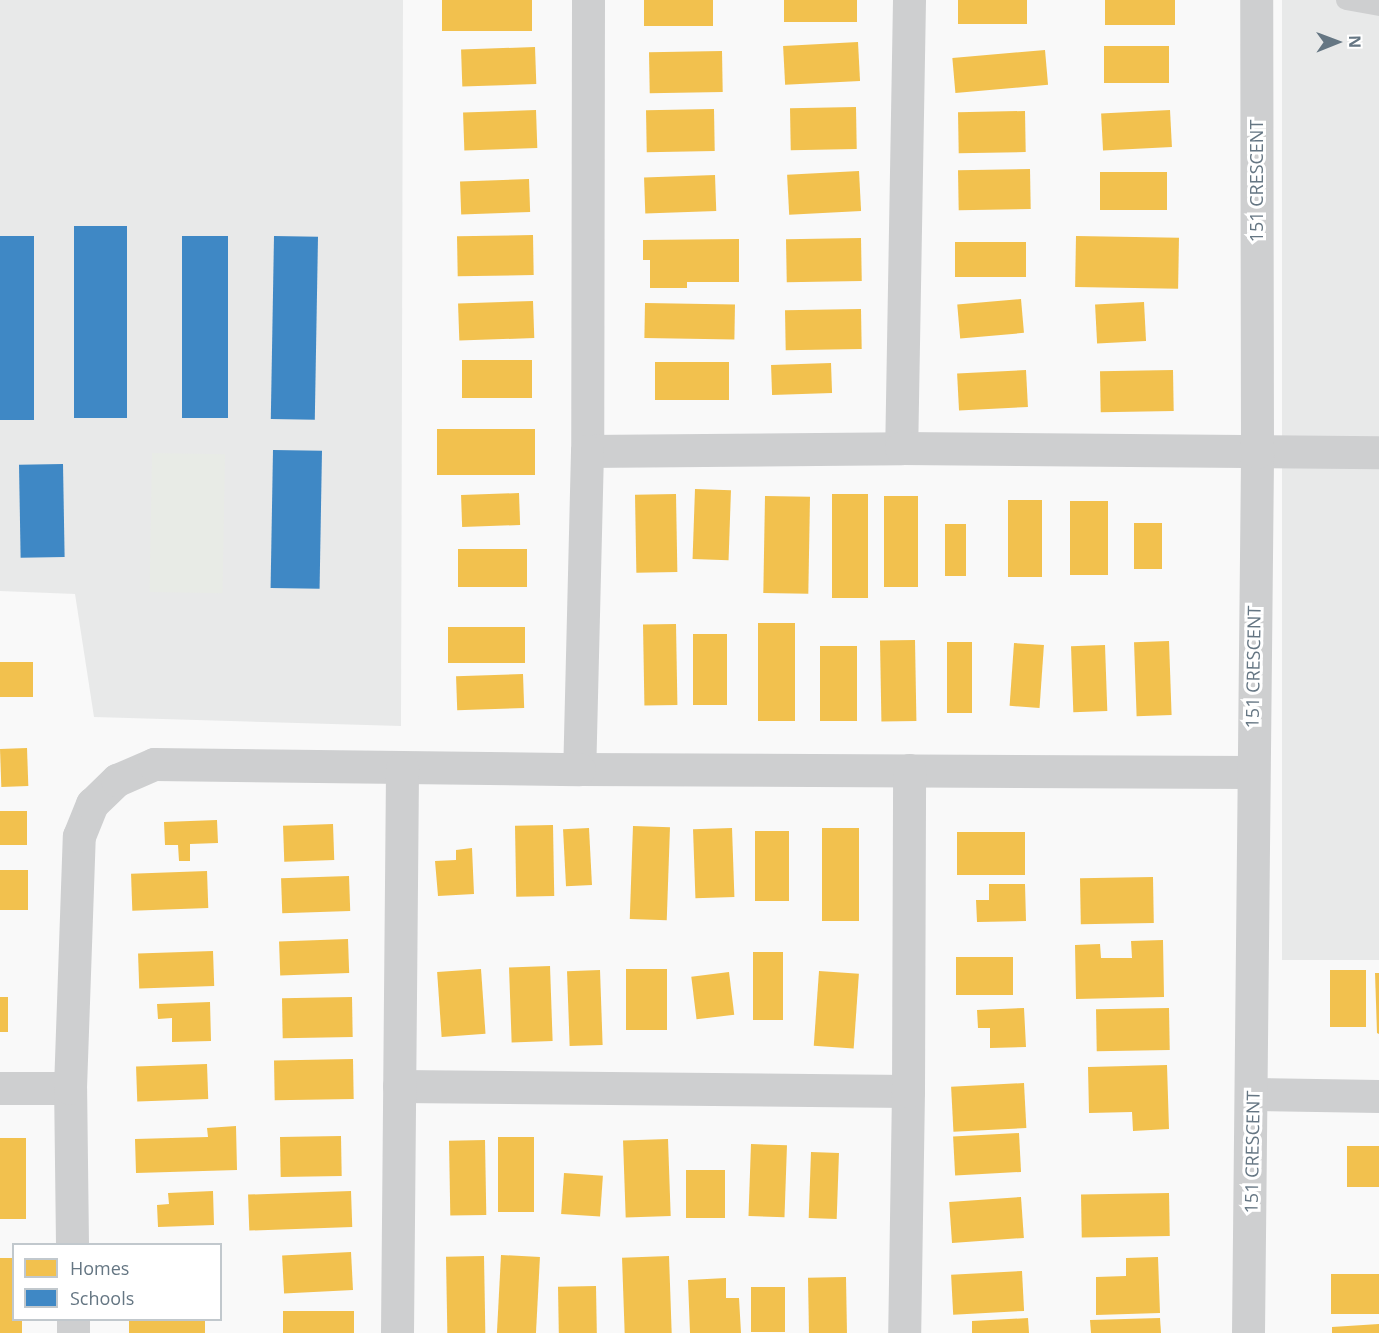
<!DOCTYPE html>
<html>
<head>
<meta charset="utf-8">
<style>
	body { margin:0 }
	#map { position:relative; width:1379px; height:1333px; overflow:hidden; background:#f9f9f9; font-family:"Open Sans",sans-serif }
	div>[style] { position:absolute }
	.built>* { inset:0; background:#e8e9e9; transform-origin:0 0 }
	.green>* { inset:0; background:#e8ebe6; transform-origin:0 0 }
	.homes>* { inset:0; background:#f2c14e; transform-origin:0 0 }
	.schools>* { inset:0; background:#3f88c5; transform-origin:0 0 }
	.lane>* { height:20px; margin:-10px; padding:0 10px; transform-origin:10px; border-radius:10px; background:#cecfd0 }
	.street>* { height:33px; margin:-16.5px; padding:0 16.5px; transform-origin:16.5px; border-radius:16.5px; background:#cecfd0 }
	span { translate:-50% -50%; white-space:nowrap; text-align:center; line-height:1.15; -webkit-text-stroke:6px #fff; paint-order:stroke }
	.street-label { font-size:18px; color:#657683 }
	.legend { position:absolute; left:12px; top:1243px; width:210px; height:78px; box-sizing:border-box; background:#fff; border:2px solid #c1c8cd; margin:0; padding:8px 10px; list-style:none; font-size:18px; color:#657683 }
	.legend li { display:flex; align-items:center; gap:12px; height:30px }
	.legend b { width:30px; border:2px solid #c1c8cd }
	.north { position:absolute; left:1307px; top:12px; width:60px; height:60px; -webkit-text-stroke:4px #fff; paint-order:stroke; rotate:89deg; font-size:16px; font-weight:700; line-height:24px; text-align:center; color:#657683 }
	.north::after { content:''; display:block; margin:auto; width:21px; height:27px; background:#657683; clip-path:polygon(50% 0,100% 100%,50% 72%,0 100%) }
</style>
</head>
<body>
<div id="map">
	<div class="built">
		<div style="clip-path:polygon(0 0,403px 0,401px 726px,94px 717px,75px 594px,0 591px)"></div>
		<div style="left:1282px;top:0;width:97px;height:960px"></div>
	</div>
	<div class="green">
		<div style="left:152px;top:453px;width:73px;height:139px;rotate:1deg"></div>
	</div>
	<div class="homes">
		<div style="left:442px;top:0;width:90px;height:31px"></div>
		<div style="left:644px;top:0;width:69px;height:26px"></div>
		<div style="left:784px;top:0;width:73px;height:22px"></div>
		<div style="left:958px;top:0;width:69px;height:24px"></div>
		<div style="left:1105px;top:0;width:70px;height:25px"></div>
		<div style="left:858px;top:42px;width:39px;height:75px;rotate:87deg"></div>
		<div style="left:1169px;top:46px;width:37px;height:65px;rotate:90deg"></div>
		<div style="left:535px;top:47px;width:37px;height:74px;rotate:88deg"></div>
		<div style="left:1045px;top:50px;width:35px;height:93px;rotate:85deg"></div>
		<div style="left:722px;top:51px;width:41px;height:73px;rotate:89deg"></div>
		<div style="left:856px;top:107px;width:42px;height:66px;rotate:89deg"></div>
		<div style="left:714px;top:109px;width:42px;height:68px;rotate:89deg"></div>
		<div style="left:536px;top:110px;width:38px;height:73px;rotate:88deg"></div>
		<div style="left:1170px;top:110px;width:37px;height:69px;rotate:87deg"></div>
		<div style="left:1025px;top:111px;width:41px;height:67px;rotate:89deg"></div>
		<div style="left:1030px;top:169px;width:40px;height:72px;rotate:89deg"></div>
		<div style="left:859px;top:171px;width:40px;height:72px;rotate:87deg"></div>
		<div style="left:1167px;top:172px;width:38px;height:67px;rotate:90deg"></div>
		<div style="left:715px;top:175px;width:36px;height:71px;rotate:88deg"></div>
		<div style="left:529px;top:179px;width:33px;height:69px;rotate:88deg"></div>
		<div style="left:533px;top:235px;width:40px;height:76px;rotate:89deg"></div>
		<div style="left:1076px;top:236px;width:103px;height:51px;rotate:1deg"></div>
		<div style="left:861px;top:238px;width:43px;height:75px;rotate:89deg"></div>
		<div style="clip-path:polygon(739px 239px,739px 282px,687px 282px,687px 288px,650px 288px,650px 260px,643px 260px,643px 240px)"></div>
		<div style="left:1026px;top:242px;width:35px;height:71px;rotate:90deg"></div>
		<div style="left:1021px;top:299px;width:34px;height:64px;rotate:85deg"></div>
		<div style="left:533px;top:301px;width:37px;height:75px;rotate:88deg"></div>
		<div style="left:1144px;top:302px;width:39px;height:49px;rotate:87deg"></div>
		<div style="left:645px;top:303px;width:90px;height:35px;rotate:1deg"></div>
		<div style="left:861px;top:309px;width:40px;height:76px;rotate:89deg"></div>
		<div style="left:462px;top:360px;width:70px;height:38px"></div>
		<div style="left:655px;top:362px;width:74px;height:38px"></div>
		<div style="left:831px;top:363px;width:30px;height:60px;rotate:88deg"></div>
		<div style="left:1026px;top:370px;width:37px;height:69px;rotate:87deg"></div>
		<div style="left:1173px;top:370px;width:41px;height:73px;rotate:89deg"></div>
		<div style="left:535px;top:429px;width:46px;height:98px;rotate:90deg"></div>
		<div style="left:695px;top:489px;width:36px;height:70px;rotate:2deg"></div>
		<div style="left:519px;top:493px;width:32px;height:58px;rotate:88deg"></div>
		<div style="left:676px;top:494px;width:78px;height:41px;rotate:89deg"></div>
		<div style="left:832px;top:494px;width:36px;height:104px"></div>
		<div style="left:765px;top:496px;width:45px;height:97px;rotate:1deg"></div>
		<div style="left:884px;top:496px;width:34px;height:91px"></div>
		<div style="left:1042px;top:500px;width:77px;height:34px;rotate:90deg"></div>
		<div style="left:1070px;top:501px;width:38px;height:74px"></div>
		<div style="left:1162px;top:523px;width:46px;height:28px;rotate:90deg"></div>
		<div style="left:945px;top:524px;width:21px;height:52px"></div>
		<div style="left:458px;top:549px;width:69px;height:38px"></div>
		<div style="left:758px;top:623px;width:37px;height:98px"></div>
		<div style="left:676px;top:624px;width:81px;height:33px;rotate:89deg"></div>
		<div style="left:525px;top:627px;width:36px;height:77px;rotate:90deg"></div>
		<div style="left:693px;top:634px;width:34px;height:71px"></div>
		<div style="left:915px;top:640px;width:81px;height:35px;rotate:89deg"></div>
		<div style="left:1169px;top:641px;width:74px;height:35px;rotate:88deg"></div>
		<div style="left:947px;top:642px;width:25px;height:71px"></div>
		<div style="left:1014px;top:643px;width:30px;height:63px;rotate:4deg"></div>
		<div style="left:1105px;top:645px;width:66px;height:34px;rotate:88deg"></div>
		<div style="left:820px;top:646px;width:37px;height:75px"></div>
		<div style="left:0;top:662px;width:33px;height:35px"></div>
		<div style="left:523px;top:674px;width:34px;height:67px;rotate:88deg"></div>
		<div style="left:27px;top:748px;width:38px;height:27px;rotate:88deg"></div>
		<div style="left:0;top:811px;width:27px;height:34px"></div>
		<div style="clip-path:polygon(217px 820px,218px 843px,190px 844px,190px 861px,179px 861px,178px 845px,165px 845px,164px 822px)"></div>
		<div style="left:333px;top:824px;width:36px;height:50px;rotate:88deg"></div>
		<div style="left:553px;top:825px;width:71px;height:38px;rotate:89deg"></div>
		<div style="left:633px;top:826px;width:37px;height:93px;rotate:2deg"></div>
		<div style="left:589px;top:828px;width:57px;height:26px;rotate:87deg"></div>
		<div style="left:732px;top:828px;width:69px;height:39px;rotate:88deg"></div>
		<div style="left:822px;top:828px;width:37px;height:93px"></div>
		<div style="left:755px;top:831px;width:34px;height:70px"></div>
		<div style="left:957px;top:832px;width:68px;height:43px"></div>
		<div style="clip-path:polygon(472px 848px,474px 894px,438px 896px,435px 861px,456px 860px,456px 850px)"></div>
		<div style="left:0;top:870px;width:28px;height:40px"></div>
		<div style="left:207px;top:871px;width:37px;height:76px;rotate:88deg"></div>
		<div style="left:349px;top:876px;width:35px;height:68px;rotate:88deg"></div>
		<div style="left:1153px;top:877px;width:46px;height:73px;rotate:89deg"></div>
		<div style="clip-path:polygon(989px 884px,1025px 884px,1026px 921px,977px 922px,976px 900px,989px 900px)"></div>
		<div style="left:348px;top:939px;width:34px;height:69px;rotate:88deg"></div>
		<div style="clip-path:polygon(1163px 940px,1164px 997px,1076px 999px,1075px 945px,1100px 944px,1101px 958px,1132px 958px,1131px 941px)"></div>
		<div style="left:213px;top:951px;width:35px;height:75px;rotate:88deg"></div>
		<div style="left:753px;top:952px;width:30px;height:68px"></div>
		<div style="left:1013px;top:957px;width:38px;height:57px;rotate:90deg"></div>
		<div style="left:550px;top:966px;width:75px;height:41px;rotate:88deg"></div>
		<div style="left:481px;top:969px;width:65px;height:44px;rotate:86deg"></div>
		<div style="left:626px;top:969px;width:41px;height:61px"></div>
		<div style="left:600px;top:970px;width:75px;height:33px;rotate:88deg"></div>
		<div style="left:1330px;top:970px;width:36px;height:57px"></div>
		<div style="left:819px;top:971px;width:40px;height:75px;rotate:4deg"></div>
		<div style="left:729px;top:972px;width:43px;height:38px;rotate:83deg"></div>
		<div style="clip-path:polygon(1375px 973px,1379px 973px,1379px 1034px,1377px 1033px)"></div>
		<div style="left:0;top:997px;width:8px;height:35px"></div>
		<div style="left:352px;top:997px;width:40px;height:70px;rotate:89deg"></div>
		<div style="clip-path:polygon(210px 1002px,211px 1041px,172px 1042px,172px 1018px,158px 1019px,157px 1004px)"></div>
		<div style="clip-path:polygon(1024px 1008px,1026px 1047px,990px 1048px,990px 1028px,978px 1028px,977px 1010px)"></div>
		<div style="left:1169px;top:1008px;width:42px;height:73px;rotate:89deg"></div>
		<div style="left:353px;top:1059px;width:40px;height:79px;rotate:89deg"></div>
		<div style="left:207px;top:1064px;width:35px;height:71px;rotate:88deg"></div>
		<div style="clip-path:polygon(1167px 1065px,1169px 1129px,1133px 1131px,1132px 1112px,1089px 1113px,1088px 1067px)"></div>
		<div style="left:1024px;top:1083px;width:45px;height:73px;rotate:87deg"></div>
		<div style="clip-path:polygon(236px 1126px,237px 1170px,136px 1173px,135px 1139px,208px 1137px,207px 1128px)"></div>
		<div style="left:1019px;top:1133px;width:39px;height:66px;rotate:87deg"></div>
		<div style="left:341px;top:1136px;width:40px;height:61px;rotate:89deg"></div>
		<div style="left:498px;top:1137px;width:36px;height:75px"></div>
		<div style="left:0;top:1138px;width:26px;height:81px"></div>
		<div style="left:668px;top:1139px;width:77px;height:45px;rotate:88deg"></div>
		<div style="left:485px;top:1140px;width:75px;height:36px;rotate:89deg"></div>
		<div style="left:751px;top:1144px;width:36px;height:72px;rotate:2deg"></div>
		<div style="left:1347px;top:1146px;width:32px;height:41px"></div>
		<div style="left:811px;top:1152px;width:28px;height:66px;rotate:2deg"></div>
		<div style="left:686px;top:1170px;width:39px;height:48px"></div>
		<div style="left:564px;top:1173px;width:39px;height:41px;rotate:4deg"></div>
		<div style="clip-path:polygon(213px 1191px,214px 1225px,158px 1227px,157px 1205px,169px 1204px,168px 1193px)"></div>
		<div style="left:351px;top:1191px;width:36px;height:103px;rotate:88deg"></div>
		<div style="left:1169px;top:1193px;width:43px;height:88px;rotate:89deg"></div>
		<div style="left:1021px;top:1197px;width:41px;height:72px;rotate:86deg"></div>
		<div style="left:351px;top:1252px;width:38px;height:69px;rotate:87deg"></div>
		<div style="left:501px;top:1255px;width:39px;height:78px;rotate:3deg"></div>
		<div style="left:484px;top:1256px;width:77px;height:38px;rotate:89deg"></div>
		<div style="left:669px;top:1256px;width:77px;height:47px;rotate:88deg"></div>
		<div style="clip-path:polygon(1158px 1257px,1160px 1313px,1096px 1315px,1096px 1277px,1126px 1276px,1126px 1258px)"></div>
		<div style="clip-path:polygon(0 1258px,14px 1258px,14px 1320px,22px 1320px,22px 1333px,0 1333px)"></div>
		<div style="left:1022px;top:1271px;width:40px;height:71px;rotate:87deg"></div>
		<div style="left:1379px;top:1274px;width:40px;height:48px;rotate:90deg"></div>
		<div style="left:846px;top:1277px;width:56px;height:38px;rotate:89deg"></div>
		<div style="clip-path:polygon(726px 1278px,726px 1298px,739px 1298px,741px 1333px,690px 1333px,688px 1280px)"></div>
		<div style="left:596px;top:1286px;width:47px;height:38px;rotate:89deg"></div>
		<div style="left:751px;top:1287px;width:34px;height:45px"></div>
		<div style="left:354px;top:1311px;width:22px;height:71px;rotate:90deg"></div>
		<div style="clip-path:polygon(1028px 1318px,1029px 1333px,972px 1333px,972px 1321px)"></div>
		<div style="clip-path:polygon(1160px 1318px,1161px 1333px,1091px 1333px,1090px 1320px)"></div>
		<div style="left:129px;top:1320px;width:76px;height:13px"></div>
		<div style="clip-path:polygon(1379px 1324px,1379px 1333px,1332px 1333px,1332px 1327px)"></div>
	</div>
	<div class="schools">
		<div style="left:74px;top:226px;width:53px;height:192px"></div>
		<div style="left:0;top:236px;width:34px;height:184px"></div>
		<div style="left:182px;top:236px;width:46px;height:182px"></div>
		<div style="left:274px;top:236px;width:44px;height:183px;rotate:1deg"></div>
		<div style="left:273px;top:450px;width:49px;height:138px;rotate:1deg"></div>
		<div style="left:63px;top:464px;width:93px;height:44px;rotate:89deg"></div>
	</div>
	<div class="lane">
		<div style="left:1346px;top:0;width:34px;rotate:10deg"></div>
	</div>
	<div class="street">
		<div style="left:588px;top:0;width:451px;rotate:90.1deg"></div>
		<div style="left:587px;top:451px;width:314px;rotate:-0.5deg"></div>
		<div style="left:909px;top:0;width:448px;rotate:91deg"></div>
		<div style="left:901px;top:448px;width:478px;rotate:0.5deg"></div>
		<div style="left:587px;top:451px;width:318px;rotate:91.4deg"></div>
		<div style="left:579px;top:769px;width:672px;rotate:0.26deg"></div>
		<div style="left:399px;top:1086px;width:509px;rotate:0.56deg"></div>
		<div style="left:908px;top:1091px;width:242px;rotate:90.9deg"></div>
		<div style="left:0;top:1088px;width:70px"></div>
		<div style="left:908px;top:1091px;width:321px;rotate:-89.8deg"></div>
		<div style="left:1253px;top:1094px;width:126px;rotate:0.9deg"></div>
		<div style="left:72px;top:1244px;width:156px;rotate:-90.7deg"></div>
		<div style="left:70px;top:1088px;width:252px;rotate:-88deg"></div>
		<div style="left:79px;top:836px;width:35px;rotate:-68deg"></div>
		<div style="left:92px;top:804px;width:35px;rotate:-44deg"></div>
		<div style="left:117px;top:780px;width:40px;rotate:-23.4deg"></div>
		<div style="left:154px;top:764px;width:425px;rotate:0.7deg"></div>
		<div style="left:73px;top:1320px;width:13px;rotate:90deg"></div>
		<div style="left:397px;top:1333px;width:565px;rotate:-89.49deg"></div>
		<div style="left:1248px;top:1333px;width:881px;rotate:-89.41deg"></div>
		<div style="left:1257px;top:452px;width:452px;rotate:-90.1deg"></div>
	</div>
	<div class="street-label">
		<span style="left:1256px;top:181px;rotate:-90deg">151 CRESCENT</span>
		<span style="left:1253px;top:667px;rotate:-89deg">151 CRESCENT</span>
		<span style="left:1252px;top:1152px;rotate:-89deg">151 CRESCENT</span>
	</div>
	<ul class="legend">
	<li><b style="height:16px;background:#f2c14e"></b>Homes</li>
	<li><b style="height:16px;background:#3f88c5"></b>Schools</li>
	</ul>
	<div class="north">N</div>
</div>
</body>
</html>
